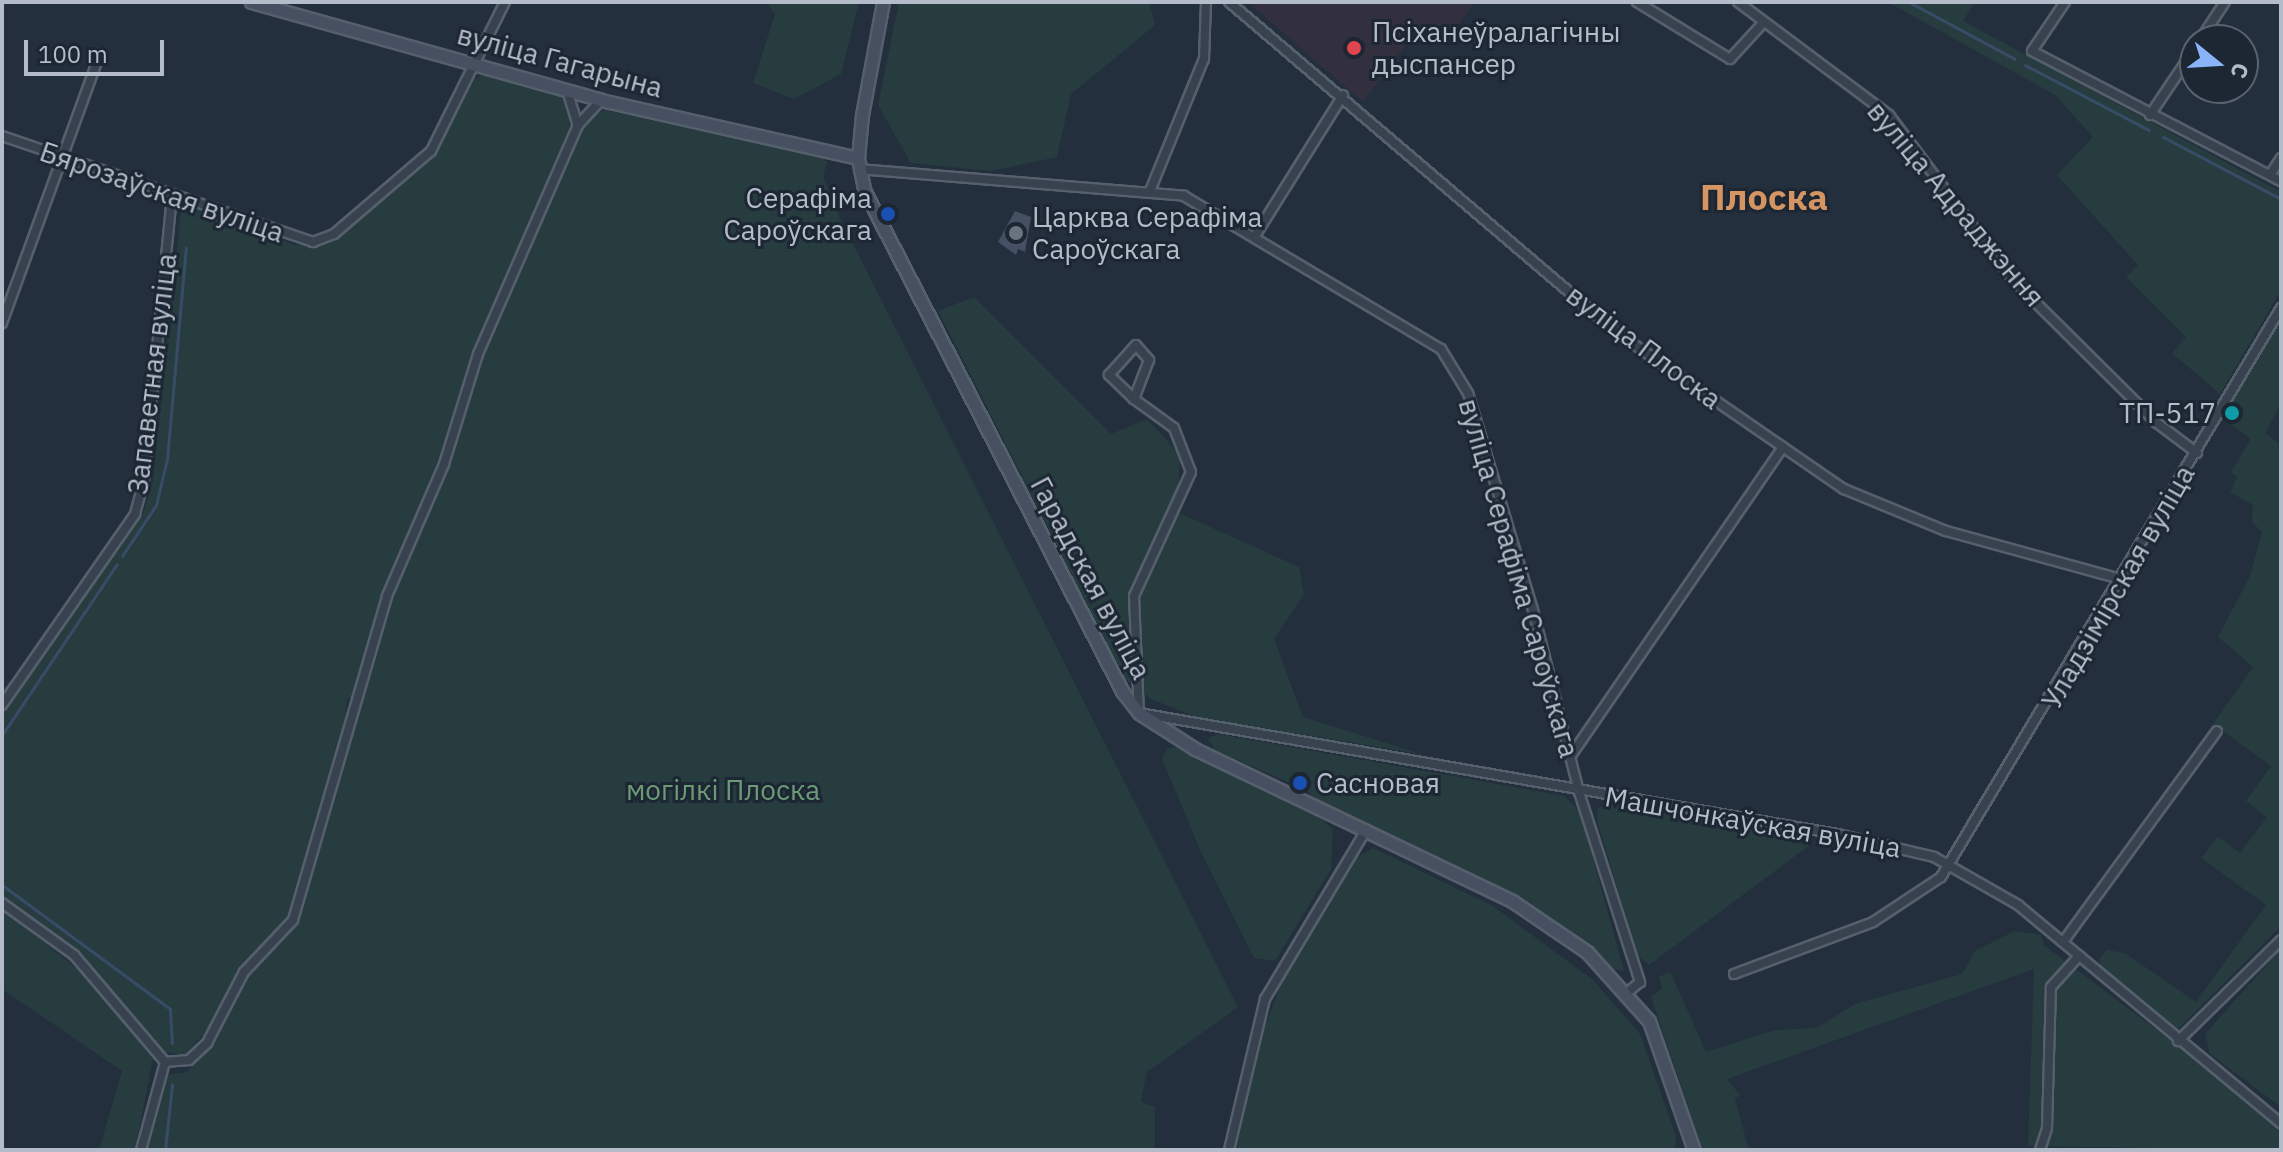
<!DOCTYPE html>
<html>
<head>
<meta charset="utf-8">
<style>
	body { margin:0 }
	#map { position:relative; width:2283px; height:1152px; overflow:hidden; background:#242f3e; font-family:"IBM Plex Sans",sans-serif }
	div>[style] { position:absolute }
	.medical>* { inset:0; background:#32303f }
	.green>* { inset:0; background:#263c3f }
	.stream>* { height:3px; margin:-1.5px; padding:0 1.5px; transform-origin:1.5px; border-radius:1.5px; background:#394c67 }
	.building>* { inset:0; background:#455162 }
	.roads { filter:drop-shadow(2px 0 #565f6c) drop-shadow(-2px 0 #565f6c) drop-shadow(0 2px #565f6c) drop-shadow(0 -2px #565f6c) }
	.street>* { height:8px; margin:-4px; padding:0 4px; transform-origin:4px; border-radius:4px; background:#38414e }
	.secondary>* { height:11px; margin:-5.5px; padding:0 5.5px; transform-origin:5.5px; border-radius:5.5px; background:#465061 }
	.dots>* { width:22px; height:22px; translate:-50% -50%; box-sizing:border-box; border:4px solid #1d2633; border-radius:50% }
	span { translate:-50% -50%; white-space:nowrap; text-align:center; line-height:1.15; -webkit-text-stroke:6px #1d2633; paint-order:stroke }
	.poi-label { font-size:28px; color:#b4bcc9 }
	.left { translate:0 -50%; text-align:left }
	.right { translate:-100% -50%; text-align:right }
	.street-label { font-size:28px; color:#b4bcc9 }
	.park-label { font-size:28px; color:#6b9a76 }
	.district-label { font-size:36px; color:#d59563; font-weight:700 }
	.frame { position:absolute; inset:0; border:4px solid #b4bcc9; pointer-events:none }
	.north { position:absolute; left:2179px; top:24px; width:80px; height:80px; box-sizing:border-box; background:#1d2633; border:2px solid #59626f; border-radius:50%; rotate:108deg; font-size:22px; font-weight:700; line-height:32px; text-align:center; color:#b4bcc9 }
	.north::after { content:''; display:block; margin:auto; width:28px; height:36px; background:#8ab4f8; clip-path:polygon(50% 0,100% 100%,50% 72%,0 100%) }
	.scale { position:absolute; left:24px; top:40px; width:140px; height:36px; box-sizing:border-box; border:4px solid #b4bcc9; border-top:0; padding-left:10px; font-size:24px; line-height:28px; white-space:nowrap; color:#b4bcc9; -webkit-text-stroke:6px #1d2633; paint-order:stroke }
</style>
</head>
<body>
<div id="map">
	<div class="medical">
		<div style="clip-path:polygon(1248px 2px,1474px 2px,1457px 27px,1421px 24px,1363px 102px)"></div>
	</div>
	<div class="green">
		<div style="clip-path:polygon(766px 2px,859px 2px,841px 74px,794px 99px,753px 83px,775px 14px)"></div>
		<div style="clip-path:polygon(899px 2px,1149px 2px,1155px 25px,1071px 94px,1057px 157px,991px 171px,911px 163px,878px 105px)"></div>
		<div style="clip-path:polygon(1888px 2px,1975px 2px,1963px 21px,2281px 192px,2281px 290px,2220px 394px,2172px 353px,2186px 337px,2126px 277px,2138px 265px,2057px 175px,2093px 137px,2055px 95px)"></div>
		<div style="clip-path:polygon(483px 74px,560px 94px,572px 120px,381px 604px,389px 608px,481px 361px,579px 130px,593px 115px,605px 110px,819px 156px,827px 162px,823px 176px,841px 220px,1238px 1007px,1147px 1072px,1141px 1102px,1155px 1107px,1155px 1150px,145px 1150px,166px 1075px,187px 1072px,210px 1045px,249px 972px,297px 926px,360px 702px,347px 698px,344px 730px,290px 918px,243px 965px,217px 1020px,184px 1055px,162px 1052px,73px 948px,2px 896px,2px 716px,143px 514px,153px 481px,181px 209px,192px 205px,294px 245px,328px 243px,433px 158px,474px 80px)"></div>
		<div style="clip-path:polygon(974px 297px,1111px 434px,1147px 419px,1180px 455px,1177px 512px,1299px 567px,1304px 594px,1274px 639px,1303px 717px,1421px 754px,1196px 717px,1151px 699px,1125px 679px,938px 311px)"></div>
		<div style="clip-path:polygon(2281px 316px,2281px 404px,2265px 433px,2281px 445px,2281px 926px,2178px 1029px,2101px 969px,2099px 959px,2107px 950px,2125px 953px,2196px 1002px,2266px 905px,2201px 858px,2218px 837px,2240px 853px,2267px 817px,2246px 801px,2271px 766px,2213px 724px,2253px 667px,2218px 637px,2250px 576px,2262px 532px,2252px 522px,2253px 505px,2230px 492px,2237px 477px,2231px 472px,2251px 439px,2222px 418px)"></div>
		<div style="clip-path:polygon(1218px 734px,1564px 796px,1580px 811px,1624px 971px,1612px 969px,1541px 912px,1320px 803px,1306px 790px,1215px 750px,1208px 738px)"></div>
		<div style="clip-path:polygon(1177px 747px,1322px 819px,1333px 830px,1331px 869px,1275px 961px,1254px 958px,1201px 852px,1162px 759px,1167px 748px)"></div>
		<div style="clip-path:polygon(1611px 800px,1805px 835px,1811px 844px,1649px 965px,1637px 955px,1598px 823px,1597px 809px)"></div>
		<div style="clip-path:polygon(1373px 848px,1493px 906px,1593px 980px,1640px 1034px,1676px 1136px,1675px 1150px,1236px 1150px,1260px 1039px,1283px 979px,1353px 860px)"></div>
		<div style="clip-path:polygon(2px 909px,87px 977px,153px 1059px,135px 1150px,99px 1150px,122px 1071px,2px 989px)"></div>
		<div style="clip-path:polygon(2015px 931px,2041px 935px,2044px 945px,2281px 1124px,2281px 1150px,2028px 1146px,2034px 969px,1727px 1079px,1740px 1095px,1735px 1099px,1749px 1150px,1703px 1150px,1651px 997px,1662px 988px,1659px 977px,1670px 971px,1706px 1052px,1775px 1030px,1816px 1028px,1855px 1004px,1962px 974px,1975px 951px)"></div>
		<div style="clip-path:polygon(2281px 949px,2281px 1107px,2210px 1054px,2205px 1034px)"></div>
	</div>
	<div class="stream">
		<div style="left:1909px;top:2px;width:120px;rotate:28.3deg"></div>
		<div style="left:2025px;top:65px;width:140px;rotate:27.7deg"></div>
		<div style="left:2163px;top:137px;width:133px;rotate:27.7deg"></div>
		<div style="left:122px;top:556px;width:61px;rotate:-56.3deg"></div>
		<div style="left:156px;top:505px;width:47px;rotate:-76.6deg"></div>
		<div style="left:167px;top:459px;width:212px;rotate:-84.9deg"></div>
		<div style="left:2px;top:735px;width:206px;rotate:-56.1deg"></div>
		<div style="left:2px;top:885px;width:209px;rotate:36.4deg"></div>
		<div style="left:170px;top:1009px;width:34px;rotate:87deg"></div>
		<div style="left:165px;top:1150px;width:66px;rotate:-83.9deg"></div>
	</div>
	<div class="building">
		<div style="clip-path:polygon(1015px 211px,1031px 217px,1025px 252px,1018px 249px,1016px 255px,998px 242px)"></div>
	</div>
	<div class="roads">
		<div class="street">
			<div style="left:1229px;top:2px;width:509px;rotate:40.45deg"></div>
			<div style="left:1616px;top:332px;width:277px;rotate:34.6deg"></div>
			<div style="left:1844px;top:489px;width:110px;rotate:22.4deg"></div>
			<div style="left:1946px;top:531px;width:185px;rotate:15.4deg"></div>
			<div style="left:1637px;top:2px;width:109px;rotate:31.5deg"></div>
			<div style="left:1730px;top:59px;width:49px;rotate:-47.5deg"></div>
			<div style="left:1738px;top:2px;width:189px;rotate:36.8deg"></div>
			<div style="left:1889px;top:115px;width:206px;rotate:53.1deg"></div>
			<div style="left:2013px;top:280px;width:203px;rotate:44.8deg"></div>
			<div style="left:2157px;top:423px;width:50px;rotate:36.9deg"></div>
			<div style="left:2065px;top:2px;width:59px;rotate:124deg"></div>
			<div style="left:2032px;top:51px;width:281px;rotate:27.6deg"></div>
			<div style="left:2200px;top:40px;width:45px;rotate:-56.7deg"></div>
			<div style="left:567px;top:90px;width:37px;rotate:73deg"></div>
			<div style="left:2150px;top:115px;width:81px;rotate:-56.1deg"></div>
			<div style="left:2px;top:136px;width:329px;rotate:18.8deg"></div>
			<div style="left:313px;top:242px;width:22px;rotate:-21deg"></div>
			<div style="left:334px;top:234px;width:128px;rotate:-40.6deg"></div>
			<div style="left:431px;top:151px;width:166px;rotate:-63.6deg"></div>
			<div style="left:859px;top:169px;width:326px;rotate:4.7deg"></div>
			<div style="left:1184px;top:196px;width:299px;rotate:30.8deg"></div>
			<div style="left:1441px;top:349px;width:52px;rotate:58.5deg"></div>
			<div style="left:1468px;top:393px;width:227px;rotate:73.3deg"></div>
			<div style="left:1533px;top:610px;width:188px;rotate:75.8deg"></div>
			<div style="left:1579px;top:792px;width:200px;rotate:72.2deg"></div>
			<div style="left:1640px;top:982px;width:16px;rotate:140deg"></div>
			<div style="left:2270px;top:175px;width:20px;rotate:-57deg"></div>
			<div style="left:1150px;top:191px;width:143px;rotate:-67.8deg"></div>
			<div style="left:1204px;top:59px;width:57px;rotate:-88deg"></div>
			<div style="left:1255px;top:236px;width:166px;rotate:-58deg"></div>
			<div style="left:2px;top:323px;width:286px;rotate:-70deg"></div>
			<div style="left:1134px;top:399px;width:35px;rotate:-136deg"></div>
			<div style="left:1109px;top:375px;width:40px;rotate:-48deg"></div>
			<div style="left:1136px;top:345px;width:20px;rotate:49deg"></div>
			<div style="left:1149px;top:360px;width:42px;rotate:111deg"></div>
			<div style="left:1134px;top:399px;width:49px;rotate:35.9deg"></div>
			<div style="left:1174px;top:428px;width:47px;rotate:68.9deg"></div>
			<div style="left:1191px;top:472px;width:136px;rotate:114.7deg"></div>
			<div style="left:1134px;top:596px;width:117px;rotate:87.6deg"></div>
			<div style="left:1139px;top:713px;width:708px;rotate:9.83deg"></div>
			<div style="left:1837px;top:834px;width:100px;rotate:13.3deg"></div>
			<div style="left:1934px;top:857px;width:97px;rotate:29.7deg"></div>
			<div style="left:2018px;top:905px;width:342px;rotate:39.7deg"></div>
			<div style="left:2px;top:705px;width:233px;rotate:-55.1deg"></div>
			<div style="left:135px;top:514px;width:34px;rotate:-75deg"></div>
			<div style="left:144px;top:481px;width:288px;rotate:-84.4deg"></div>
			<div style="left:1570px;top:757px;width:376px;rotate:-55.5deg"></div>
			<div style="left:2px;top:903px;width:89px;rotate:35.8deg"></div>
			<div style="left:74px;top:955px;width:140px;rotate:49.6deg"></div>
			<div style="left:2063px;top:942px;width:261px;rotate:-53.9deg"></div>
			<div style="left:1734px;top:974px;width:148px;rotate:-20.5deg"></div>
			<div style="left:1873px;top:922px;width:82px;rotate:-33.5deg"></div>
			<div style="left:1941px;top:877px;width:663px;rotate:-59.14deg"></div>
			<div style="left:2178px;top:1041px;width:144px;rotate:-44.4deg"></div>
			<div style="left:141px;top:1150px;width:91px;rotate:-74.7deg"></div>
			<div style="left:165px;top:1062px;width:24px;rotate:-5deg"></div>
			<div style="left:189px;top:1060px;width:25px;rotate:-43deg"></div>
			<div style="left:207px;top:1043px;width:80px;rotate:-62.5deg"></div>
			<div style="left:244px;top:972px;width:71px;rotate:-46.7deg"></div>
			<div style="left:293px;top:920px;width:337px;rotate:-73.8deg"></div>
			<div style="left:387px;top:596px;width:144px;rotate:-66.6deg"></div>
			<div style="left:444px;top:464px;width:115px;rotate:-72.8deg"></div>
			<div style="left:478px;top:354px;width:250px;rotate:-66.4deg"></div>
			<div style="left:578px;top:125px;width:34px;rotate:-47deg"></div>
			<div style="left:1229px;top:1150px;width:155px;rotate:-76.6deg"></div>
			<div style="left:1265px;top:999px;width:197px;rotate:-59.1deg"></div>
			<div style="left:2040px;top:1150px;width:23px;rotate:-72deg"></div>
			<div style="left:2047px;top:1128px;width:141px;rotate:-88.4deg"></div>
			<div style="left:2051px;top:987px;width:42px;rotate:-47.9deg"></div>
		</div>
		<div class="secondary">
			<div style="left:251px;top:2px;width:363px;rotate:15.6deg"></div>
			<div style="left:601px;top:100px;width:263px;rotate:12.7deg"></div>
			<div style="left:883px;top:2px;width:115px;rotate:100.5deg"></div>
			<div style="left:862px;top:115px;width:43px;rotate:95.3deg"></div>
			<div style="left:858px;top:158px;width:33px;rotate:79deg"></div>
			<div style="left:864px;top:190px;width:564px;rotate:62.75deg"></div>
			<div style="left:1122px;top:691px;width:28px;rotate:52deg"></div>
			<div style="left:1139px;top:713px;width:67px;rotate:32.7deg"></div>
			<div style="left:1195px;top:749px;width:352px;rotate:25.6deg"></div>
			<div style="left:1512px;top:901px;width:91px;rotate:34.2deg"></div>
			<div style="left:1587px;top:952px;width:93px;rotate:48.1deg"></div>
			<div style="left:1649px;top:1021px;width:137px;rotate:70.8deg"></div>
		</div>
	</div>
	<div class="dots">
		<div style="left:1354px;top:48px;background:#e0444e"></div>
		<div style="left:888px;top:214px;background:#1a4fb4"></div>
		<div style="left:1016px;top:233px;background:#6b7280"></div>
		<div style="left:2232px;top:413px;background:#0f9aa8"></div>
		<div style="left:1300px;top:783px;background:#1a4fb4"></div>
	</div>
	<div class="poi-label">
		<span class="left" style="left:1372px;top:48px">Псіханеўралагічны<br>дыспансер</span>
		<span class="right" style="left:872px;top:214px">Серафіма<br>Сароўскага</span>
		<span class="left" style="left:1032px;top:233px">Царква Серафіма<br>Сароўскага</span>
		<span class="right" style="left:2216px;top:413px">ТП-517</span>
		<span class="left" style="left:1316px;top:783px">Сасновая</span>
	</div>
	<div class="street-label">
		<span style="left:560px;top:61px;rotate:15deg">вуліца Гагарына</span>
		<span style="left:162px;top:192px;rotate:19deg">Бярозаўская вуліца</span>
		<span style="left:1956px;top:204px;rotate:50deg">вуліца Адраджэння</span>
		<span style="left:1644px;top:347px;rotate:37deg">вуліца Плоска</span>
		<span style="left:152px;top:374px;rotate:-83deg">Запаветная вуліца</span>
		<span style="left:1091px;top:578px;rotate:62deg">Гарадская вуліца</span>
		<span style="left:1519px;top:578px;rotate:74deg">вуліца Серафіма Сароўскага</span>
		<span style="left:2118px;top:587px;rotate:-60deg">Уладзімірская вуліца</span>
		<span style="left:1753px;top:822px;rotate:10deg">Машчонкаўская вуліца</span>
	</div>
	<div class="park-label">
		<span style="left:723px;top:790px">могілкі Плоска</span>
	</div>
	<div class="district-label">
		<span style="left:1764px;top:197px">Плоска</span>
	</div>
	<div class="frame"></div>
	<div class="north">С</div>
	<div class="scale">100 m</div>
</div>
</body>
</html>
